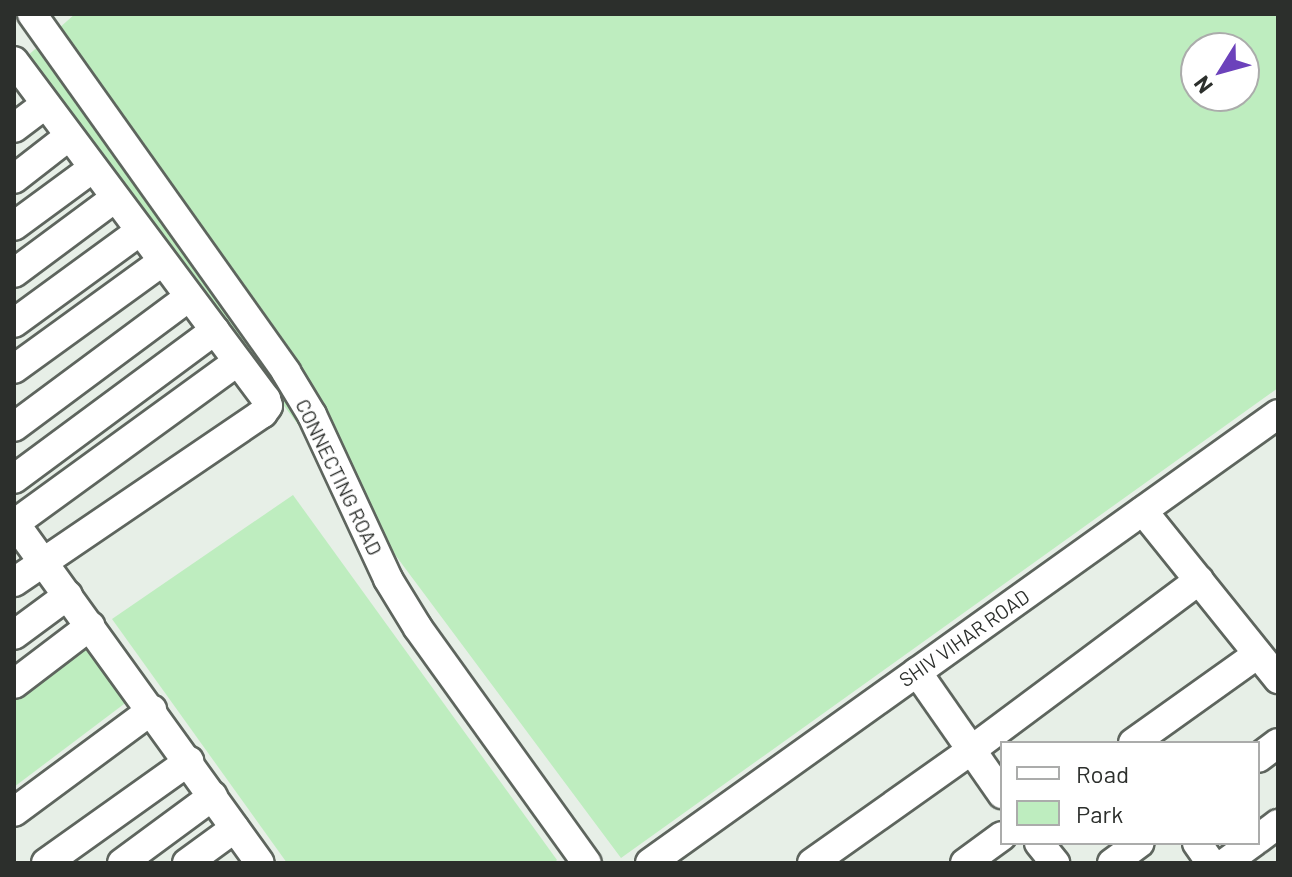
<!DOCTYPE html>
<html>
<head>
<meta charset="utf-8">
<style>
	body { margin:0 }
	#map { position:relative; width:1292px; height:877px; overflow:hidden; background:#e7efe7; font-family:Barlow,sans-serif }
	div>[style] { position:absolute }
	.green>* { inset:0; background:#beedbf }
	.roads { filter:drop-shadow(2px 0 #5e655e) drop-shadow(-2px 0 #5e655e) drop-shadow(0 2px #5e655e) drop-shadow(0 -2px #5e655e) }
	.minor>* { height:28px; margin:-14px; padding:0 14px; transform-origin:14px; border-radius:14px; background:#fff }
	span { translate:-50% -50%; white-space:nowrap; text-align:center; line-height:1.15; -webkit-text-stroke:6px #fff; paint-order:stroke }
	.street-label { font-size:20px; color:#2c2f2c }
	.frame { position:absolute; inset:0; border:16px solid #2c2f2c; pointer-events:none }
	.legend { position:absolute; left:1000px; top:741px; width:260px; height:104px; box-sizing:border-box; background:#fff; border:2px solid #abacab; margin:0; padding:10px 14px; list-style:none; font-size:24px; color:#2c2f2c }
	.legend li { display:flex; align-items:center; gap:16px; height:40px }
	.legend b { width:40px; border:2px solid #abacab }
	.north { position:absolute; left:1180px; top:32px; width:80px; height:80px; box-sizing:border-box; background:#fff; border:2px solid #abacab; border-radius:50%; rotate:233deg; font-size:22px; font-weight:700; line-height:32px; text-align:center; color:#2c2f2c }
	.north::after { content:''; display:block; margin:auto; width:28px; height:36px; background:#6c42bb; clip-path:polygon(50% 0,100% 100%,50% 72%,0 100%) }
</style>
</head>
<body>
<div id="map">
	<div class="green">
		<div style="clip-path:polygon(evenodd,75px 14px,1278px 14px,1278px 388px,621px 858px,25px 58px,75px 14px,1196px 48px,1244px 48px,1244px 96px,1196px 96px,1196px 48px)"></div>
		<div style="clip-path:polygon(293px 495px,557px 860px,554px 863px,287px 863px,112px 619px)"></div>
		<div style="clip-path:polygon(82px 640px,128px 701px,14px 787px,14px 691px)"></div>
	</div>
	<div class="roads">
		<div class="minor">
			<div style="left:32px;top:14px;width:439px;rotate:54.6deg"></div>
			<div style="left:286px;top:372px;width:50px;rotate:58.8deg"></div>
			<div style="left:312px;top:415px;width:181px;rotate:65.1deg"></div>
			<div style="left:388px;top:579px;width:57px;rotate:58.5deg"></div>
			<div style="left:418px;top:628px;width:289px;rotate:54.3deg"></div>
			<div style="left:14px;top:61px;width:422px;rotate:53.3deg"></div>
			<div style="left:266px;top:399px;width:7px;rotate:74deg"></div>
			<div style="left:268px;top:406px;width:9px;rotate:126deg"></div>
			<div style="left:263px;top:413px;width:301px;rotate:145.8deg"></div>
			<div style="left:14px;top:128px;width:39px;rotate:-37deg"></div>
			<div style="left:14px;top:179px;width:68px;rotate:-37.9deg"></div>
			<div style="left:14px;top:226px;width:98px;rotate:-36.3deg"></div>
			<div style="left:14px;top:273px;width:126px;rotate:-36.6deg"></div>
			<div style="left:14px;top:323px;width:155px;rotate:-36.1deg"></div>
			<div style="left:14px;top:369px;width:183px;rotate:-35.9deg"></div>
			<div style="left:14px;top:427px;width:217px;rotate:-36.6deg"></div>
			<div style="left:14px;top:479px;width:250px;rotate:-36.5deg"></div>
			<div style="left:1143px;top:511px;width:216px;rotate:51.2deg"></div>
			<div style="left:14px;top:522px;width:420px;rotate:54.2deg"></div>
			<div style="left:14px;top:524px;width:276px;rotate:-36deg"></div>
			<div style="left:14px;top:635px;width:67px;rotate:-36.5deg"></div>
			<div style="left:917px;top:672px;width:149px;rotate:55.1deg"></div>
			<div style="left:14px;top:684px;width:96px;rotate:-37.3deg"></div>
			<div style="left:1133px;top:743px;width:153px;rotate:-35.5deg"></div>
			<div style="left:1258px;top:758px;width:25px;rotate:-37deg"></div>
			<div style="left:14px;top:812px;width:172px;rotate:-36.5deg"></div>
			<div style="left:1258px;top:839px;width:25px;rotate:-37deg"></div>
			<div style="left:1039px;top:843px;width:26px;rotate:51deg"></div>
			<div style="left:1197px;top:843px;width:24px;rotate:55deg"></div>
			<div style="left:46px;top:863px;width:176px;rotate:-35.5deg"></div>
			<div style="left:122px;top:863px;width:113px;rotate:-36.4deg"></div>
			<div style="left:187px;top:863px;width:59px;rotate:-36.1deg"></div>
			<div style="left:650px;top:863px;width:772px;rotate:-35.56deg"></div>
			<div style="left:812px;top:863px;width:194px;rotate:-35.3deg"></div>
			<div style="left:970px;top:751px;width:286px;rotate:-36.7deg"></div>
			<div style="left:965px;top:863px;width:46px;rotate:-36.1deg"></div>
			<div style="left:1112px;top:863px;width:34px;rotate:-36deg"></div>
			<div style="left:1225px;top:863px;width:34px;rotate:-36deg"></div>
		</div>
	</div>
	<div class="street-label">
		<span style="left:339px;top:477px;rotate:64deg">CONNECTING ROAD</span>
		<span style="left:964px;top:638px;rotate:-35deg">SHIV VIHAR ROAD</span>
	</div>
	<div class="frame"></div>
	<ul class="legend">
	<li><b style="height:10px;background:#fff"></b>Road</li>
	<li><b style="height:22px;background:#beedbf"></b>Park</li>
	</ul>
	<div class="north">N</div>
</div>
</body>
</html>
